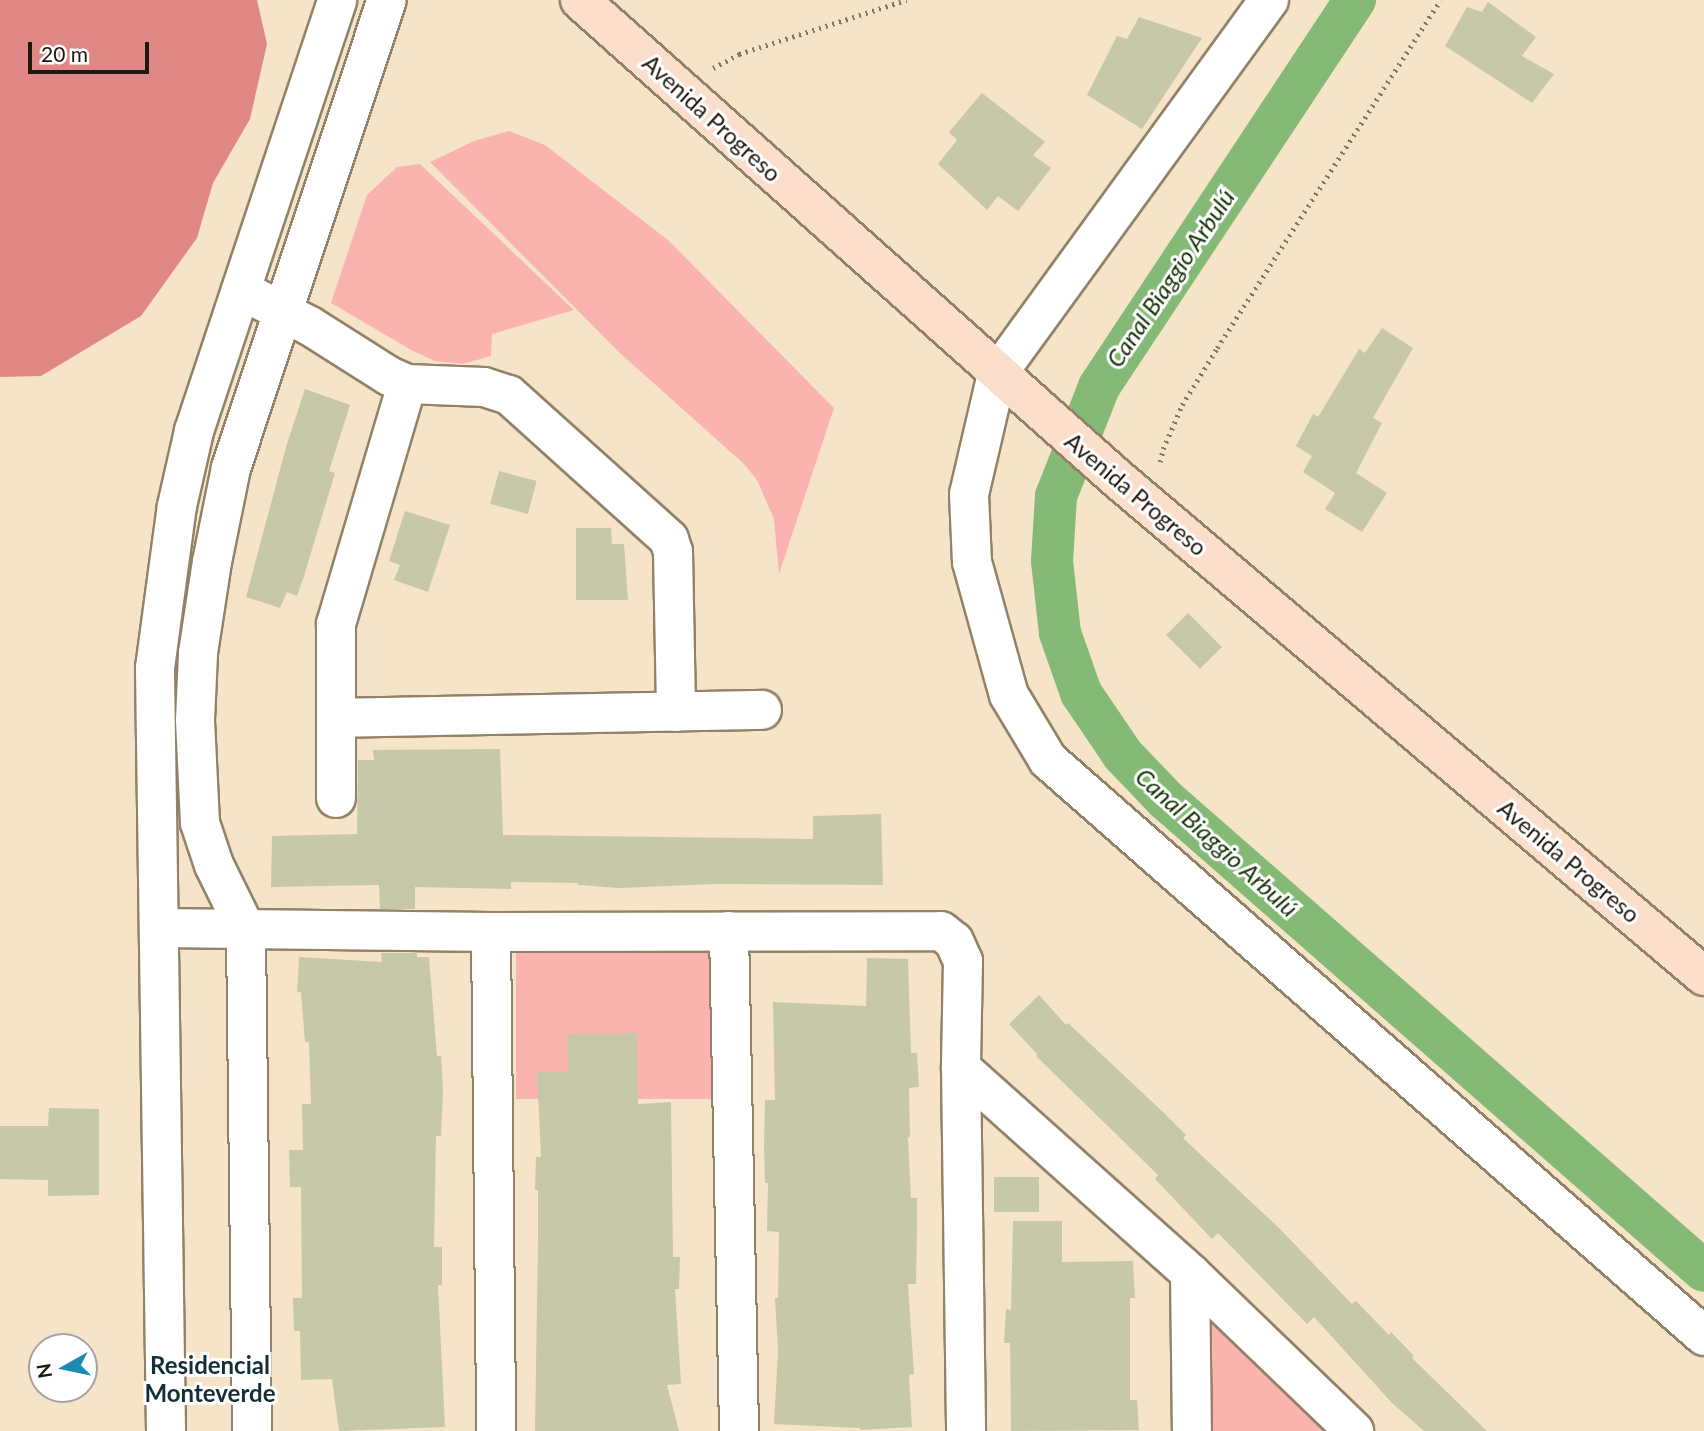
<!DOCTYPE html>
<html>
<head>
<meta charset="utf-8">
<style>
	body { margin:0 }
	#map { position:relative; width:1704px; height:1431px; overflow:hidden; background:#f5e4c8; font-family:Lato,sans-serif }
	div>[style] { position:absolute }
	.green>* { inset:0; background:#fbb3af; transform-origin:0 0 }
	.forest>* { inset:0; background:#e08885 }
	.canal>* { height:42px; margin:-21px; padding:0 21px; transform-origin:21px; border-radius:21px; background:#85b976 }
	.building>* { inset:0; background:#c7c8aa; transform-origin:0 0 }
	.path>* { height:4.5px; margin-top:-2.25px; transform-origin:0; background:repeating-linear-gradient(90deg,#827765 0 2px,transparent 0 7px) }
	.roads { filter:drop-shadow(2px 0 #918268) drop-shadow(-2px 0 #918268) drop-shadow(0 2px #918268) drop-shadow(0 -2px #918268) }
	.minor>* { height:38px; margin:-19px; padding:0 19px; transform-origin:19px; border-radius:19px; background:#fff }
	.tertiary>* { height:38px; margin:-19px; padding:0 19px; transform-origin:19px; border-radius:19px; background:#fff }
	.primary>* { height:38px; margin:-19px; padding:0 19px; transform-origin:19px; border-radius:19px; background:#fcdecd }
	span { translate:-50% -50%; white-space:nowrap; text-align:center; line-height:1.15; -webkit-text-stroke:6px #fff; paint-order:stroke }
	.street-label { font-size:23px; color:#1e180e }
	.water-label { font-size:24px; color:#123506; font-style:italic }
	.neighbourhood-label { font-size:24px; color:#112e39; font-weight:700 }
	.north { position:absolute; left:28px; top:1333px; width:70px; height:70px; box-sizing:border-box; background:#fff; border:2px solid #a5a39f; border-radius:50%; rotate:261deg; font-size:19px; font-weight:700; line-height:28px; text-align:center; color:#1e180e }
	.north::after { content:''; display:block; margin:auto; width:24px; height:32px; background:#1b8bb0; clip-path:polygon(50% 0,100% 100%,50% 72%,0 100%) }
	.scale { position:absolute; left:28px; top:42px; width:121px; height:32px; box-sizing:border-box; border:4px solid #1e180e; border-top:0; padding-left:9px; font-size:21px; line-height:24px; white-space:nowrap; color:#1e180e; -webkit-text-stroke:5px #fff; paint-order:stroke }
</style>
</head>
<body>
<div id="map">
	<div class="green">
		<div style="clip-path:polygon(509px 131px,545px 145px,668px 240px,834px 408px,779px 574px,774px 519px,757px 480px,744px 464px,621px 354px,430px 162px,474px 141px)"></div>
		<div style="clip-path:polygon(420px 164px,574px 310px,492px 334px,491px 356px,463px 364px,435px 361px,413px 351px,331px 303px,367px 195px,397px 167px)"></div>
		<div style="left:516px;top:948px;width:199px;height:151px"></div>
		<div style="clip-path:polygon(1212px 1317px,1328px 1431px,1213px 1431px)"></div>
	</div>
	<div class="forest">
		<div style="clip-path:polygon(0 0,257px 0,267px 44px,250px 119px,213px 183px,197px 238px,141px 316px,41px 376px,0 377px)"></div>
	</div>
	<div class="canal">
		<div style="left:1355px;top:0;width:464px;rotate:123.5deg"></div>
		<div style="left:1099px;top:387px;width:117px;rotate:111.5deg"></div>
		<div style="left:1056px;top:496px;width:65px;rotate:93.5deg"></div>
		<div style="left:1052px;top:561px;width:72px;rotate:83.7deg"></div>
		<div style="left:1060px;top:633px;width:64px;rotate:70.7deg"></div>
		<div style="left:1081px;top:693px;width:75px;rotate:55.9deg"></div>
		<div style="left:1123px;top:755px;width:61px;rotate:46.3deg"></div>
		<div style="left:1165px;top:799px;width:716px;rotate:41.21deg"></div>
	</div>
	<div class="building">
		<div style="clip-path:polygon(1488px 2px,1536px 37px,1522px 56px,1554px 74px,1532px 103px,1445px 46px,1467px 7px,1482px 12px)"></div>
		<div style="clip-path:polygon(1139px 17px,1202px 38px,1142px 129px,1087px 95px,1117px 36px,1127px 39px)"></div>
		<div style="clip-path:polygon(982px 93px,1045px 142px,1033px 155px,1051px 168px,1018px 211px,998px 196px,987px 210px,938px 164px,957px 140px,949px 132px)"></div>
		<div style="clip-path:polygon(1382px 328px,1413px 348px,1373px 418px,1382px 423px,1356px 473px,1387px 493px,1362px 532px,1325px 509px,1335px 493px,1303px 472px,1312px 456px,1296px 446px,1313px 414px,1318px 417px,1359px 349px,1365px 353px)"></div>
		<div style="clip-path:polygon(305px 389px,350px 405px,329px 471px,335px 473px,304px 576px,297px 596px,287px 592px,280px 608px,246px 597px,286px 447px)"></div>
		<div style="left:499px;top:471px;width:39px;height:34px;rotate:15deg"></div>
		<div style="clip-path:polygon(405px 511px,450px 525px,428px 592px,394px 580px,400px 565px,389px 561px)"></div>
		<div style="clip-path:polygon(576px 528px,611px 528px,612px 544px,624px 544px,628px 600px,576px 600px)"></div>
		<div style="left:1188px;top:613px;width:48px;height:31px;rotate:45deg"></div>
		<div style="clip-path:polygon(500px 749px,503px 835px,813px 839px,813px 816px,881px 814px,883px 885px,716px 884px,619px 888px,578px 885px,578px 883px,511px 882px,511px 889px,415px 887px,415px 909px,380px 909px,379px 885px,271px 887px,272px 836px,357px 834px,358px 760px,374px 760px,373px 750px)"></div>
		<div style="clip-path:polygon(381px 953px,417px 953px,417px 957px,429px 957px,437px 1056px,441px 1056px,443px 1091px,441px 1136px,436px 1136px,434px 1247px,442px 1247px,442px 1285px,438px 1285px,445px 1427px,339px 1431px,332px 1379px,301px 1380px,300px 1331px,294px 1331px,293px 1298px,302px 1298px,301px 1187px,290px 1187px,289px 1150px,303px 1150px,302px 1104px,311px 1104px,309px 1042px,305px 1042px,301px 992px,297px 992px,299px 957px,382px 962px)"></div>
		<div style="clip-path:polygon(867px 958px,908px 959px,911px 1053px,917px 1053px,919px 1087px,909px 1088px,910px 1137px,908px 1137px,911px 1198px,917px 1198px,917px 1231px,916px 1284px,908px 1284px,914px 1374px,909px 1375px,912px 1427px,860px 1430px,860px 1428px,774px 1424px,778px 1350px,775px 1298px,778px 1298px,779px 1232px,767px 1231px,768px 1183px,765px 1183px,764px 1146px,765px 1100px,775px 1100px,773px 1002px,866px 1006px)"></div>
		<div style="clip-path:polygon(1039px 995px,1066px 1025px,1068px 1023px,1163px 1112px,1186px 1135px,1183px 1138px,1280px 1229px,1352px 1304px,1356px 1301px,1389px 1335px,1391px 1332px,1414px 1356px,1412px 1358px,1487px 1431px,1424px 1431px,1392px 1403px,1314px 1317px,1307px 1324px,1218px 1233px,1212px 1239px,1155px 1179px,1158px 1175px,1036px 1056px,1037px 1054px,1009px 1024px)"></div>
		<div style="clip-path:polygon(637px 1033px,638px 1104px,671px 1102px,673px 1257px,680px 1257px,679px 1289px,675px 1289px,681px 1384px,667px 1385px,679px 1431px,535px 1431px,538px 1238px,538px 1190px,535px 1190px,536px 1157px,541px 1157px,537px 1072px,568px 1072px,567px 1034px)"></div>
		<div style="clip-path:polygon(49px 1108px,99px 1109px,99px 1195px,48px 1196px,48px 1180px,0 1179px,0 1126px,48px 1126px)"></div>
		<div style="left:994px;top:1177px;width:45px;height:35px"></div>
		<div style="clip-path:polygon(1013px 1221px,1062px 1221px,1062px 1262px,1133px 1261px,1135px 1298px,1130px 1298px,1130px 1400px,1137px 1400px,1139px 1430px,1011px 1431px,1010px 1343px,1004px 1343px,1006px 1309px,1011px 1310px)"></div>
	</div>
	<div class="path">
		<div style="left:713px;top:68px;width:30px;rotate:-28deg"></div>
		<div style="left:739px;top:54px;width:176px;rotate:-17.9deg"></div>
		<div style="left:1160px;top:462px;width:13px;rotate:-77deg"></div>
		<div style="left:1163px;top:449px;width:48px;rotate:-66.6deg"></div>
		<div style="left:1182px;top:405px;width:67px;rotate:-58.4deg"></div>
		<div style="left:1217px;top:348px;width:413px;rotate:-57.3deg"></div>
	</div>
	<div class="roads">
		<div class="minor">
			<div style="left:1269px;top:0;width:462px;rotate:126deg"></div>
			<div style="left:997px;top:374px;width:123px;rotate:103.1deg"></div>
			<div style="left:969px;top:494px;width:68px;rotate:87.5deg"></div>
			<div style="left:972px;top:562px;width:138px;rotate:74.5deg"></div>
			<div style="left:1009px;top:695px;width:76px;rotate:59deg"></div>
			<div style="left:1048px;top:760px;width:873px;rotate:41.28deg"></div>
			<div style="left:241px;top:290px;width:78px;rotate:27.6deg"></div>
			<div style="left:310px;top:326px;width:93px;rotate:32.3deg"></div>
			<div style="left:389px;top:376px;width:20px;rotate:24deg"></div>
			<div style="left:407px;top:384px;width:77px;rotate:2.2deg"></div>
			<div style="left:484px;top:387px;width:26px;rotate:18deg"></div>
			<div style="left:509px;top:395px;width:215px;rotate:42deg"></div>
			<div style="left:669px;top:539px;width:14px;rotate:73deg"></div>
			<div style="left:673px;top:552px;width:160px;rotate:88.9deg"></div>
			<div style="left:337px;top:718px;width:425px;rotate:-1.1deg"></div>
			<div style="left:336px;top:798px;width:174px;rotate:-90deg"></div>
			<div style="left:336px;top:624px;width:250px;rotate:-73.5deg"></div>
			<div style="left:160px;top:928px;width:331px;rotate:0.7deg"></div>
			<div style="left:491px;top:932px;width:450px;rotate:-0.1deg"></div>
			<div style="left:941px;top:931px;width:16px;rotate:38deg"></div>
			<div style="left:954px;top:941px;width:22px;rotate:66deg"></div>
			<div style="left:963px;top:961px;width:107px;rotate:91.1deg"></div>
			<div style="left:961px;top:1068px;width:363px;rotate:89.2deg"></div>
			<div style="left:729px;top:931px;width:500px;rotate:88.85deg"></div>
			<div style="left:491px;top:932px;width:499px;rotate:89.4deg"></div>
			<div style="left:961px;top:1068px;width:307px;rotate:41.8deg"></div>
			<div style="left:1190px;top:1273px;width:228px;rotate:43.9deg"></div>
			<div style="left:1190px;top:1273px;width:158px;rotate:89.3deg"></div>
		</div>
		<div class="tertiary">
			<div style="left:166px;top:1431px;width:763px;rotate:-90.83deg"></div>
			<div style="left:155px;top:668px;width:163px;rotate:-82.3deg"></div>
			<div style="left:177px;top:506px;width:77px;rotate:-77.2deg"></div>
			<div style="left:194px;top:431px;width:454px;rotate:-71.6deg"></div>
			<div style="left:252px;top:1431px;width:501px;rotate:-90.69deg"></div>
			<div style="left:246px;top:930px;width:72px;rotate:-116.2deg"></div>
			<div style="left:214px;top:865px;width:44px;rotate:-108.4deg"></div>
			<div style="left:200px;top:823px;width:103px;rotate:-92.8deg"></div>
			<div style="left:195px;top:720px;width:67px;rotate:-87.4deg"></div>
			<div style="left:198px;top:653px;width:92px;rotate:-81.3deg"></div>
			<div style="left:212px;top:562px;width:96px;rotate:-78.6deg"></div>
			<div style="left:231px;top:468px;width:493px;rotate:-71.6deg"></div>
		</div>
		<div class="primary">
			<div style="left:580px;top:0;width:722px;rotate:41.69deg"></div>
			<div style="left:1119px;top:480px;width:767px;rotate:40.29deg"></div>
		</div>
	</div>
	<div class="street-label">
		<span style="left:712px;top:118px;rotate:42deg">Avenida Progreso</span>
		<span style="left:1136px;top:494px;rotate:40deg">Avenida Progreso</span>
		<span style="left:1569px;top:861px;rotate:40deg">Avenida Progreso</span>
	</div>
	<div class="water-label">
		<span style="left:1170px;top:278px;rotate:-56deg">Canal Biaggio Arbulú</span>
		<span style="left:1217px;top:842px;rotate:42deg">Canal Biaggio Arbulú</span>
	</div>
	<div class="neighbourhood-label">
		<span style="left:210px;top:1379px">Residencial<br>Monteverde</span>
	</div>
	<div class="north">N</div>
	<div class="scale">20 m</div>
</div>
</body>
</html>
